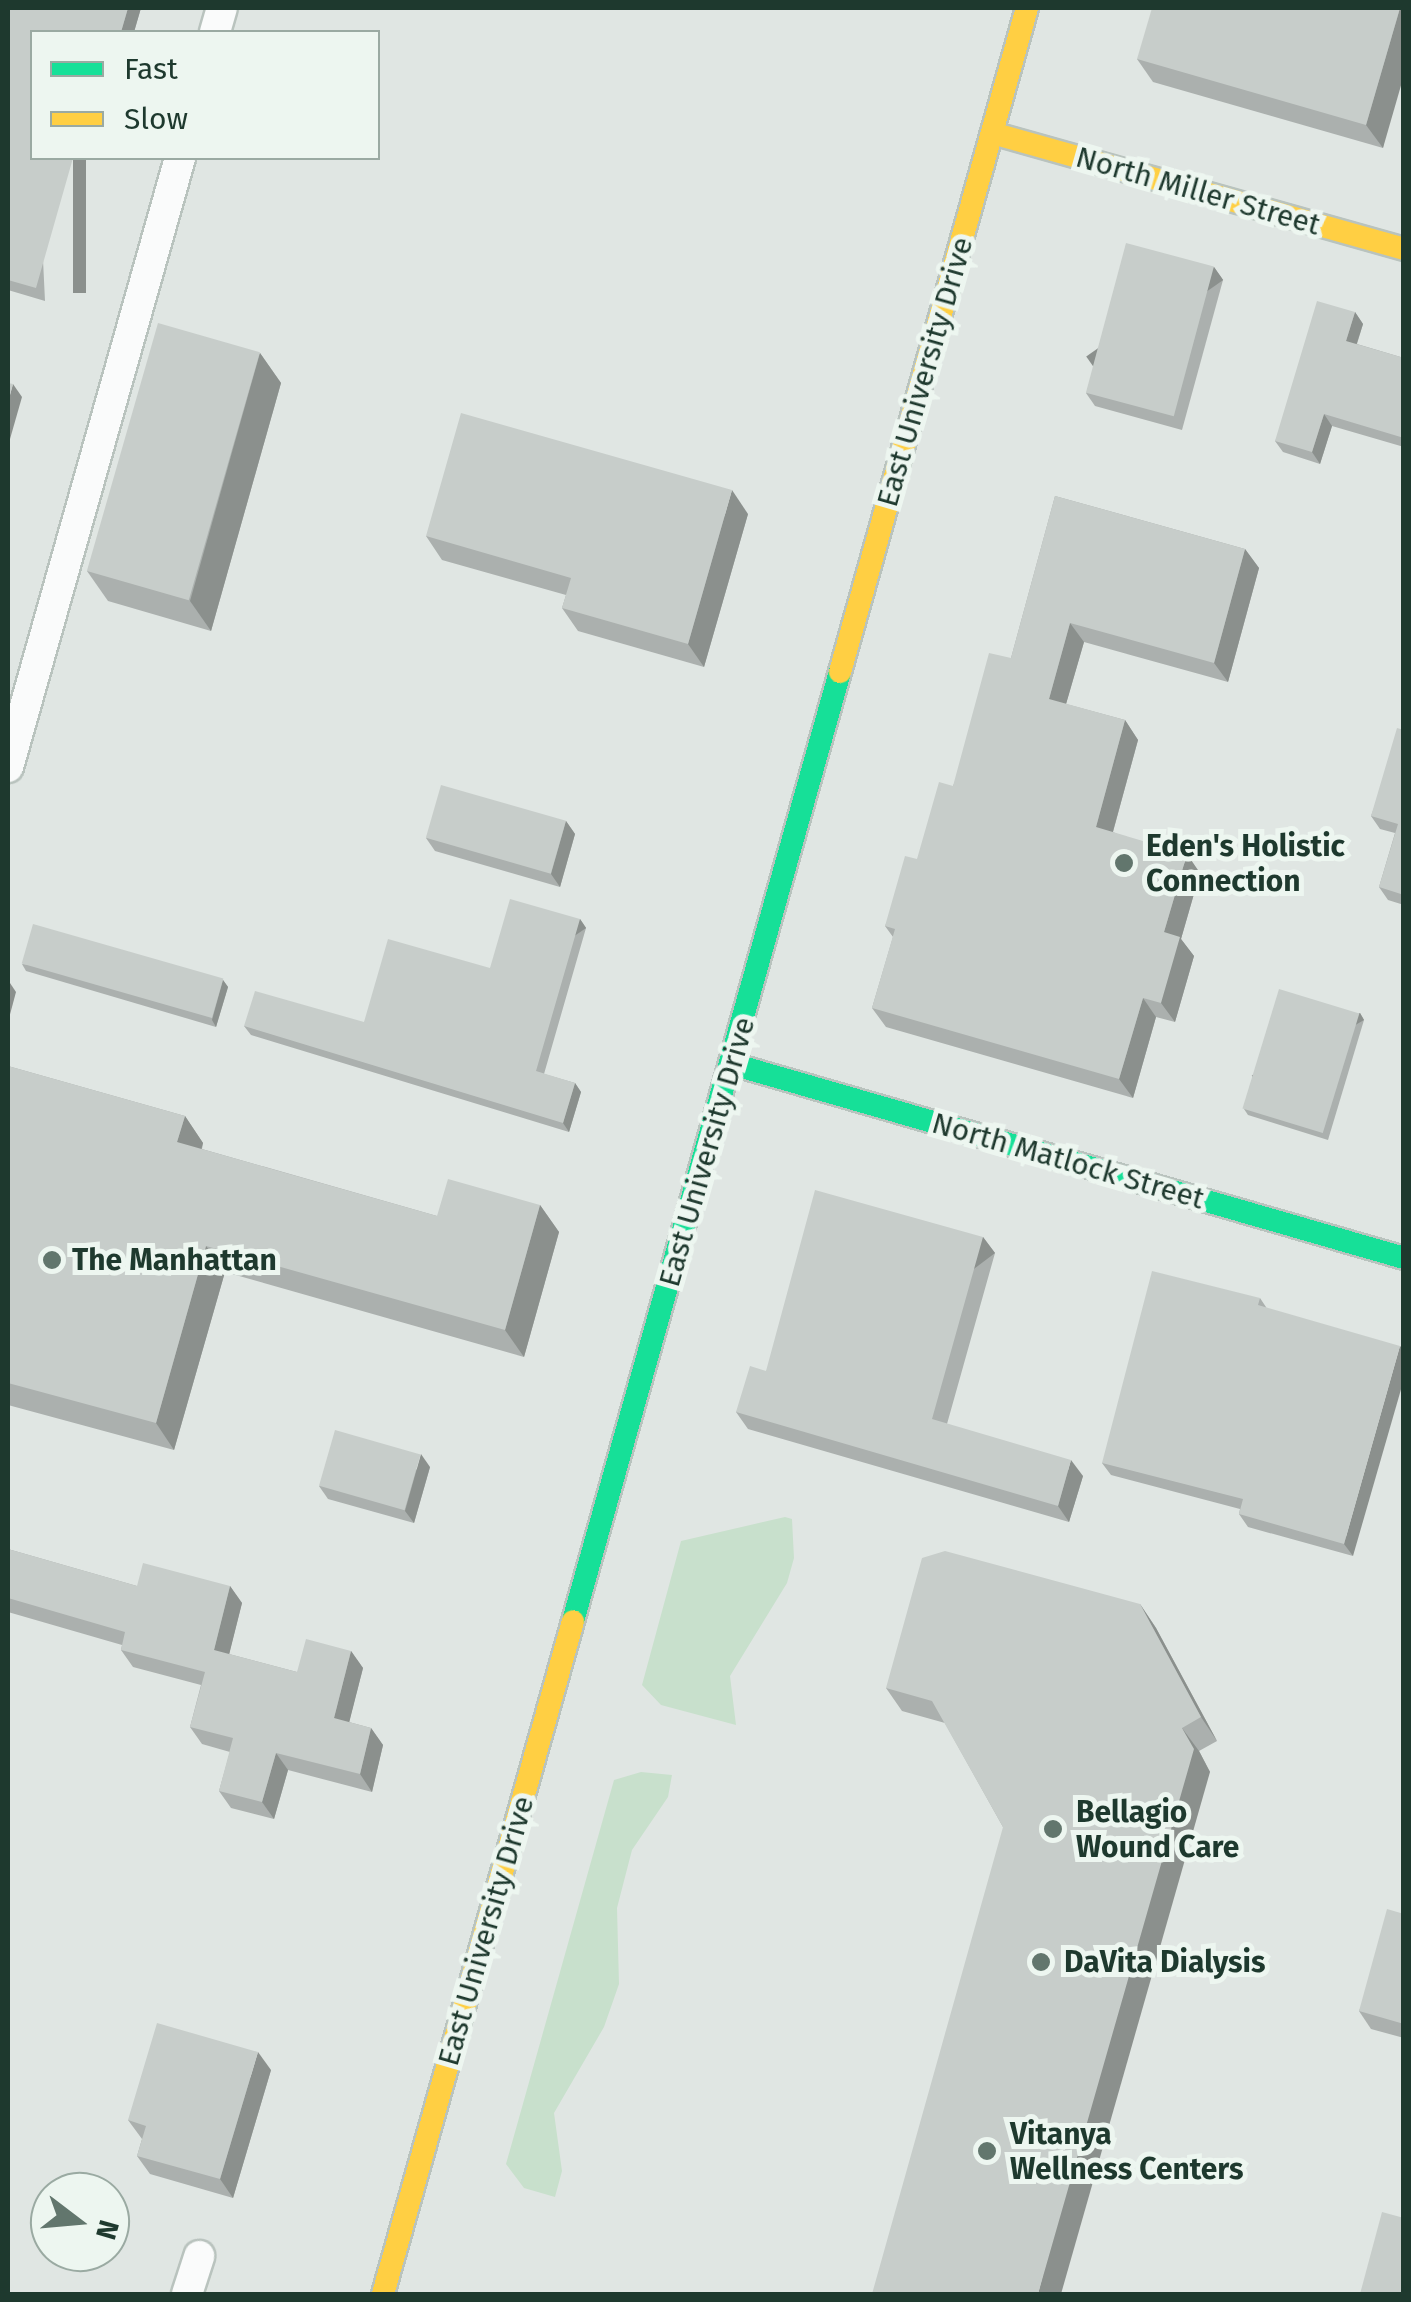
<!DOCTYPE html>
<html>
<head>
<meta charset="utf-8">
<style>
	body { margin:0 }
	#map { position:relative; width:1411px; height:2302px; overflow:hidden; background:#e0e6e3; font-family:"Fira Sans",sans-serif }
	div>[style] { position:absolute }
	.green>* { inset:0; background:#c8e0cc }
	.roads { filter:drop-shadow(2px 0 #b9c3be) drop-shadow(-2px 0 #b9c3be) drop-shadow(0 2px #b9c3be) drop-shadow(0 -2px #b9c3be) }
	.lane>* { height:30px; margin:-15px; padding:0 15px; transform-origin:15px; border-radius:15px; background:#fafbfb }
	.fast>* { height:22px; margin:-11px; padding:0 11px; transform-origin:11px; border-radius:11px; background:#16e098 }
	.slow>* { height:22px; margin:-11px; padding:0 11px; transform-origin:11px; border-radius:11px; background:#ffcf43 }
	.wall>* { inset:0; background:#abb0ae }
	.shaded-wall>* { inset:0; background:#8b908d; transform-origin:0 0 }
	.building>* { inset:0; background:#c7cdca; transform-origin:0 0 }
	.dots>* { width:28px; height:28px; translate:-50% -50%; box-sizing:border-box; border:5px solid #edf6f0; border-radius:50% }
	span { translate:-50% -50%; white-space:nowrap; text-align:center; line-height:1.15; -webkit-text-stroke:10px #edf6f0; paint-order:stroke }
	.street-label { font-size:30px; color:#1e392e }
	.poi-label { font-size:30px; color:#1e392e; font-weight:700 }
	.left { translate:0 -50%; text-align:left }
	.frame { position:absolute; inset:0; border:10px solid #1e392e; pointer-events:none }
	.legend { position:absolute; left:30px; top:30px; width:350px; height:130px; box-sizing:border-box; background:#edf6f0; border:2px solid #9aaaa2; margin:0; padding:12px 18px; list-style:none; font-size:30px; color:#1e392e }
	.legend li { display:flex; align-items:center; gap:20px; height:50px }
	.legend b { width:50px; border:2px solid #9aaaa2 }
	.north { position:absolute; left:30px; top:2172px; width:100px; height:100px; box-sizing:border-box; background:#edf6f0; border:2px solid #9aaaa2; border-radius:50%; rotate:106deg; font-size:28px; font-weight:700; line-height:40px; text-align:center; color:#1e392e }
	.north::after { content:''; display:block; margin:auto; width:35px; height:45px; background:#62766d; clip-path:polygon(50% 0,100% 100%,50% 72%,0 100%) }
</style>
</head>
<body>
<div id="map">
	<div class="green">
		<div style="clip-path:polygon(785px 1517px,792px 1519px,794px 1558px,787px 1583px,730px 1676px,736px 1725px,661px 1705px,642px 1685px,681px 1541px)"></div>
		<div style="clip-path:polygon(641px 1772px,672px 1775px,668px 1797px,632px 1850px,617px 1908px,619px 1984px,604px 2027px,554px 2113px,562px 2171px,555px 2197px,524px 2188px,506px 2164px,614px 1780px)"></div>
	</div>
	<div class="roads">
		<div class="lane">
			<div style="left:215px;top:32px;width:25px;rotate:-74deg"></div>
			<div style="left:8px;top:767px;width:633px;rotate:-74.23deg"></div>
			<div style="left:187px;top:2294px;width:40px;rotate:-72deg"></div>
		</div>
		<div class="fast">
			<div style="left:732px;top:1064px;width:699px;rotate:16.1deg"></div>
			<div style="left:573px;top:1621px;width:986px;rotate:-74.29deg"></div>
		</div>
		<div class="slow">
			<div style="left:992px;top:133px;width:428px;rotate:15.7deg"></div>
			<div style="left:840px;top:672px;width:690px;rotate:-74.27deg"></div>
			<div style="left:383px;top:2294px;width:699px;rotate:-74.23deg"></div>
		</div>
	</div>
	<div class="wall">
		<div style="clip-path:polygon(8px 8px,141px 8px,134px 32px,32px 32px,45px 301px,8px 290px)"></div>
		<div style="clip-path:polygon(1404px 8px,1383px 148px,1153px 82px,1137px 59px)"></div>
		<div style="clip-path:polygon(1214px 267px,1223px 280px,1182px 430px,1095px 406px,1086px 393px)"></div>
		<div style="clip-path:polygon(1355px 312px,1363px 324px,1357px 344px,1404px 358px,1404px 447px,1332px 426px,1320px 464px,1283px 452px,1275px 441px)"></div>
		<div style="clip-path:polygon(260px 353px,281px 383px,211px 631px,108px 601px,87px 571px)"></div>
		<div style="clip-path:polygon(1055px 496px,1245px 549px,1259px 568px,1228px 682px,1084px 642px,1066px 704px,1125px 720px,1138px 740px,1113px 832px,1200px 873px,1181px 939px,1194px 956px,1175px 1022px,1156px 1017px,1133px 1098px,886px 1027px,872px 1008px,893px 937px,885px 926px,953px 786px,1011px 658px)"></div>
		<div style="clip-path:polygon(748px 514px,704px 667px,578px 631px,562px 608px,566px 595px,442px 560px,426px 536px)"></div>
		<div style="clip-path:polygon(1404px 730px,1404px 905px,1388px 900px,1379px 887px,1395px 833px,1380px 829px,1371px 816px)"></div>
		<div style="clip-path:polygon(566px 821px,575px 834px,560px 887px,435px 851px,426px 838px)"></div>
		<div style="clip-path:polygon(580px 919px,586px 928px,544px 1074px,575px 1083px,581px 1092px,569px 1132px,251px 1035px,244px 1026px,364px 1022px,490px 968px)"></div>
		<div style="clip-path:polygon(22px 964px,223px 980px,228px 987px,216px 1027px,26px 971px)"></div>
		<div style="clip-path:polygon(1360px 1013px,1364px 1020px,1328px 1140px,1248px 1115px,1244px 1109px)"></div>
		<div style="clip-path:polygon(8px 1066px,185px 1116px,203px 1143px,202px 1149px,437px 1216px,540px 1205px,559px 1232px,524px 1357px,225px 1272px,174px 1450px,8px 1405px)"></div>
		<div style="clip-path:polygon(983px 1237px,995px 1253px,947px 1424px,1083px 1476px,1069px 1522px,748px 1429px,736px 1412px,766px 1371px)"></div>
		<div style="clip-path:polygon(1260px 1298px,1266px 1307px,1353px 1556px,1248px 1527px,1239px 1514px,1240px 1509px,1111px 1475px,1102px 1463px)"></div>
		<div style="clip-path:polygon(430px 1467px,414px 1523px,328px 1499px,319px 1486px)"></div>
		<div style="clip-path:polygon(8px 1549px,137px 1586px,230px 1586px,242px 1603px,229px 1654px,297px 1672px,351px 1651px,363px 1668px,349px 1722px,371px 1728px,383px 1745px,372px 1792px,288px 1770px,274px 1819px,231px 1808px,219px 1791px,230px 1752px,202px 1744px,190px 1727px,201px 1685px,133px 1667px,121px 1650px,122px 1645px,8px 1612px)"></div>
		<div style="clip-path:polygon(1140px 1604px,1156px 1628px,1217px 1741px,1199px 1751px,1210px 1772px,1003px 1827px,945px 1723px,902px 1711px,886px 1688px)"></div>
		<div style="clip-path:polygon(1404px 1914px,1404px 2038px,1371px 2029px,1359px 2011px)"></div>
		<div style="clip-path:polygon(271px 2070px,233px 2198px,150px 2174px,137px 2156px,142px 2139px,128px 2120px)"></div>
	</div>
	<div class="shaded-wall">
		<div style="clip-path:polygon(128px 8px,141px 8px,134px 32px,121px 32px)"></div>
		<div style="clip-path:polygon(1400px 8px,1404px 8px,1404px 75px,1383px 148px,1366px 125px)"></div>
		<div style="left:73px;top:158px;width:13px;height:135px"></div>
		<div style="left:1214px;top:267px;width:16px;height:156px;rotate:55deg"></div>
		<div style="clip-path:polygon(1355px 312px,1363px 324px,1354px 352px,1346px 341px)"></div>
		<div style="clip-path:polygon(260px 353px,281px 383px,211px 631px,190px 601px)"></div>
		<div style="clip-path:polygon(13px 384px,22px 397px,8px 446px,8px 402px)"></div>
		<div style="clip-path:polygon(1324px 414px,1332px 426px,1320px 464px,1312px 452px)"></div>
		<div style="clip-path:polygon(732px 490px,748px 514px,704px 667px,688px 644px)"></div>
		<div style="clip-path:polygon(1245px 549px,1259px 568px,1228px 682px,1214px 663px)"></div>
		<div style="clip-path:polygon(1070px 623px,1084px 642px,1062px 718px,1049px 699px)"></div>
		<div style="clip-path:polygon(1125px 720px,1138px 740px,1109px 846px,1096px 827px)"></div>
		<div style="clip-path:polygon(566px 821px,575px 834px,560px 887px,551px 874px)"></div>
		<div style="clip-path:polygon(1187px 854px,1200px 873px,1181px 939px,1194px 956px,1175px 1022px,1161px 1003px,1164px 932px)"></div>
		<div style="left:580px;top:919px;width:11px;height:158px;rotate:56deg"></div>
		<div style="clip-path:polygon(8px 980px,16px 992px,8px 1022px)"></div>
		<div style="clip-path:polygon(223px 980px,228px 987px,216px 1027px,212px 1020px)"></div>
		<div style="clip-path:polygon(1143px 998px,1156px 1017px,1133px 1098px,1119px 1079px)"></div>
		<div style="left:1360px;top:1013px;width:8px;height:125px;rotate:60deg"></div>
		<div style="clip-path:polygon(575px 1083px,581px 1092px,569px 1132px,563px 1123px)"></div>
		<div style="clip-path:polygon(185px 1116px,203px 1143px,196px 1169px,177px 1142px)"></div>
		<div style="clip-path:polygon(540px 1205px,559px 1232px,524px 1357px,505px 1330px)"></div>
		<div style="left:983px;top:1237px;width:20px;height:189px;rotate:53deg"></div>
		<div style="clip-path:polygon(206px 1246px,225px 1272px,174px 1450px,156px 1423px)"></div>
		<div style="clip-path:polygon(1400px 1346px,1404px 1350px,1404px 1379px,1353px 1556px,1344px 1544px)"></div>
		<div style="clip-path:polygon(421px 1454px,430px 1467px,414px 1523px,405px 1511px)"></div>
		<div style="clip-path:polygon(1071px 1460px,1083px 1476px,1069px 1522px,1058px 1506px)"></div>
		<div style="clip-path:polygon(230px 1586px,242px 1603px,226px 1667px,214px 1650px)"></div>
		<div style="clip-path:polygon(1140px 1604px,1156px 1628px,1217px 1741px,1201px 1717px)"></div>
		<div style="clip-path:polygon(351px 1651px,363px 1668px,346px 1735px,334px 1718px)"></div>
		<div style="clip-path:polygon(371px 1728px,383px 1745px,372px 1792px,360px 1774px)"></div>
		<div style="clip-path:polygon(1182px 1728px,1199px 1751px,1210px 1772px,1061px 2294px,1038px 2294px)"></div>
		<div style="clip-path:polygon(276px 1753px,288px 1770px,274px 1819px,262px 1802px)"></div>
		<div style="clip-path:polygon(258px 2052px,271px 2070px,233px 2198px,220px 2179px)"></div>
	</div>
	<div class="building">
		<div style="clip-path:polygon(8px 8px,128px 8px,121px 32px,32px 32px,32px 158px,73px 158px,36px 288px,8px 280px)"></div>
		<div style="clip-path:polygon(1152px 8px,1400px 8px,1366px 125px,1137px 59px)"></div>
		<div style="left:1126px;top:243px;width:91px;height:155px;rotate:15deg"></div>
		<div style="clip-path:polygon(1317px 301px,1355px 312px,1346px 341px,1404px 358px,1404px 438px,1324px 414px,1312px 452px,1275px 441px)"></div>
		<div style="left:158px;top:323px;width:106px;height:258px;rotate:16deg"></div>
		<div style="clip-path:polygon(8px 383px,13px 384px,8px 402px)"></div>
		<div style="clip-path:polygon(461px 413px,732px 490px,688px 644px,562px 608px,571px 578px,426px 536px)"></div>
		<div style="clip-path:polygon(1055px 496px,1245px 549px,1214px 663px,1070px 623px,1049px 699px,1125px 720px,1096px 827px,1187px 854px,1164px 932px,1180px 937px,1161px 1003px,1143px 998px,1119px 1079px,872px 1008px,895px 929px,885px 926px,905px 856px,917px 859px,939px 782px,953px 786px,989px 653px,1011px 658px)"></div>
		<div style="clip-path:polygon(1397px 728px,1404px 730px,1404px 895px,1379px 887px,1398px 824px,1371px 816px)"></div>
		<div style="left:441px;top:785px;width:130px;height:55px;rotate:16deg"></div>
		<div style="clip-path:polygon(510px 899px,580px 919px,536px 1071px,575px 1083px,563px 1123px,244px 1026px,255px 991px,364px 1022px,388px 939px,490px 968px)"></div>
		<div style="left:33px;top:924px;width:198px;height:41px;rotate:16deg"></div>
		<div style="left:1279px;top:989px;width:84px;height:125px;rotate:17deg"></div>
		<div style="clip-path:polygon(8px 1066px,185px 1116px,177px 1142px,437px 1216px,448px 1179px,540px 1205px,505px 1330px,206px 1246px,156px 1423px,8px 1383px)"></div>
		<div style="clip-path:polygon(815px 1190px,983px 1237px,932px 1419px,1071px 1460px,1058px 1506px,736px 1412px,750px 1366px,766px 1371px)"></div>
		<div style="clip-path:polygon(1152px 1271px,1260px 1298px,1258px 1305px,1400px 1346px,1344px 1544px,1239px 1514px,1243px 1499px,1102px 1463px)"></div>
		<div style="left:335px;top:1430px;width:89px;height:58px;rotate:16deg"></div>
		<div style="clip-path:polygon(8px 1549px,137px 1586px,143px 1563px,230px 1586px,214px 1650px,297px 1672px,306px 1639px,351px 1651px,334px 1718px,371px 1728px,360px 1774px,276px 1753px,262px 1802px,219px 1791px,233px 1738px,190px 1727px,205px 1672px,121px 1650px,125px 1632px,8px 1598px)"></div>
		<div style="clip-path:polygon(945px 1551px,1140px 1604px,1201px 1717px,1182px 1728px,1194px 1749px,1038px 2294px,872px 2294px,1003px 1827px,932px 1701px,886px 1688px,922px 1558px)"></div>
		<div style="clip-path:polygon(1387px 1909px,1404px 1914px,1404px 2024px,1359px 2011px)"></div>
		<div style="clip-path:polygon(157px 2023px,258px 2052px,220px 2179px,137px 2156px,146px 2126px,128px 2120px)"></div>
		<div style="clip-path:polygon(1382px 2212px,1404px 2218px,1404px 2294px,1360px 2294px)"></div>
	</div>
	<div class="dots">
		<div style="left:1124px;top:863px;background:#62766d"></div>
		<div style="left:52px;top:1260px;background:#62766d"></div>
		<div style="left:1053px;top:1829px;background:#62766d"></div>
		<div style="left:1041px;top:1962px;background:#62766d"></div>
		<div style="left:987px;top:2151px;background:#62766d"></div>
	</div>
	<div class="street-label">
		<span style="left:1198px;top:191px;rotate:16deg">North Miller Street</span>
		<span style="left:925px;top:372px;rotate:-74deg">East University Drive</span>
		<span style="left:707px;top:1152px;rotate:-74deg">East University Drive</span>
		<span style="left:1068px;top:1161px;rotate:16deg">North Matlock Street</span>
		<span style="left:486px;top:1931px;rotate:-74deg">East University Drive</span>
	</div>
	<div class="poi-label">
		<span class="left" style="left:1146px;top:863px">Eden's Holistic<br>Connection</span>
		<span class="left" style="left:72px;top:1260px">The Manhattan</span>
		<span class="left" style="left:1076px;top:1829px">Bellagio<br>Wound Care</span>
		<span class="left" style="left:1064px;top:1962px">DaVita Dialysis</span>
		<span class="left" style="left:1010px;top:2151px">Vitanya<br>Wellness Centers</span>
	</div>
	<div class="frame"></div>
	<ul class="legend">
	<li><b style="height:12px;background:#16e098"></b>Fast</li>
	<li><b style="height:12px;background:#ffcf43"></b>Slow</li>
	</ul>
	<div class="north">N</div>
</div>
</body>
</html>
